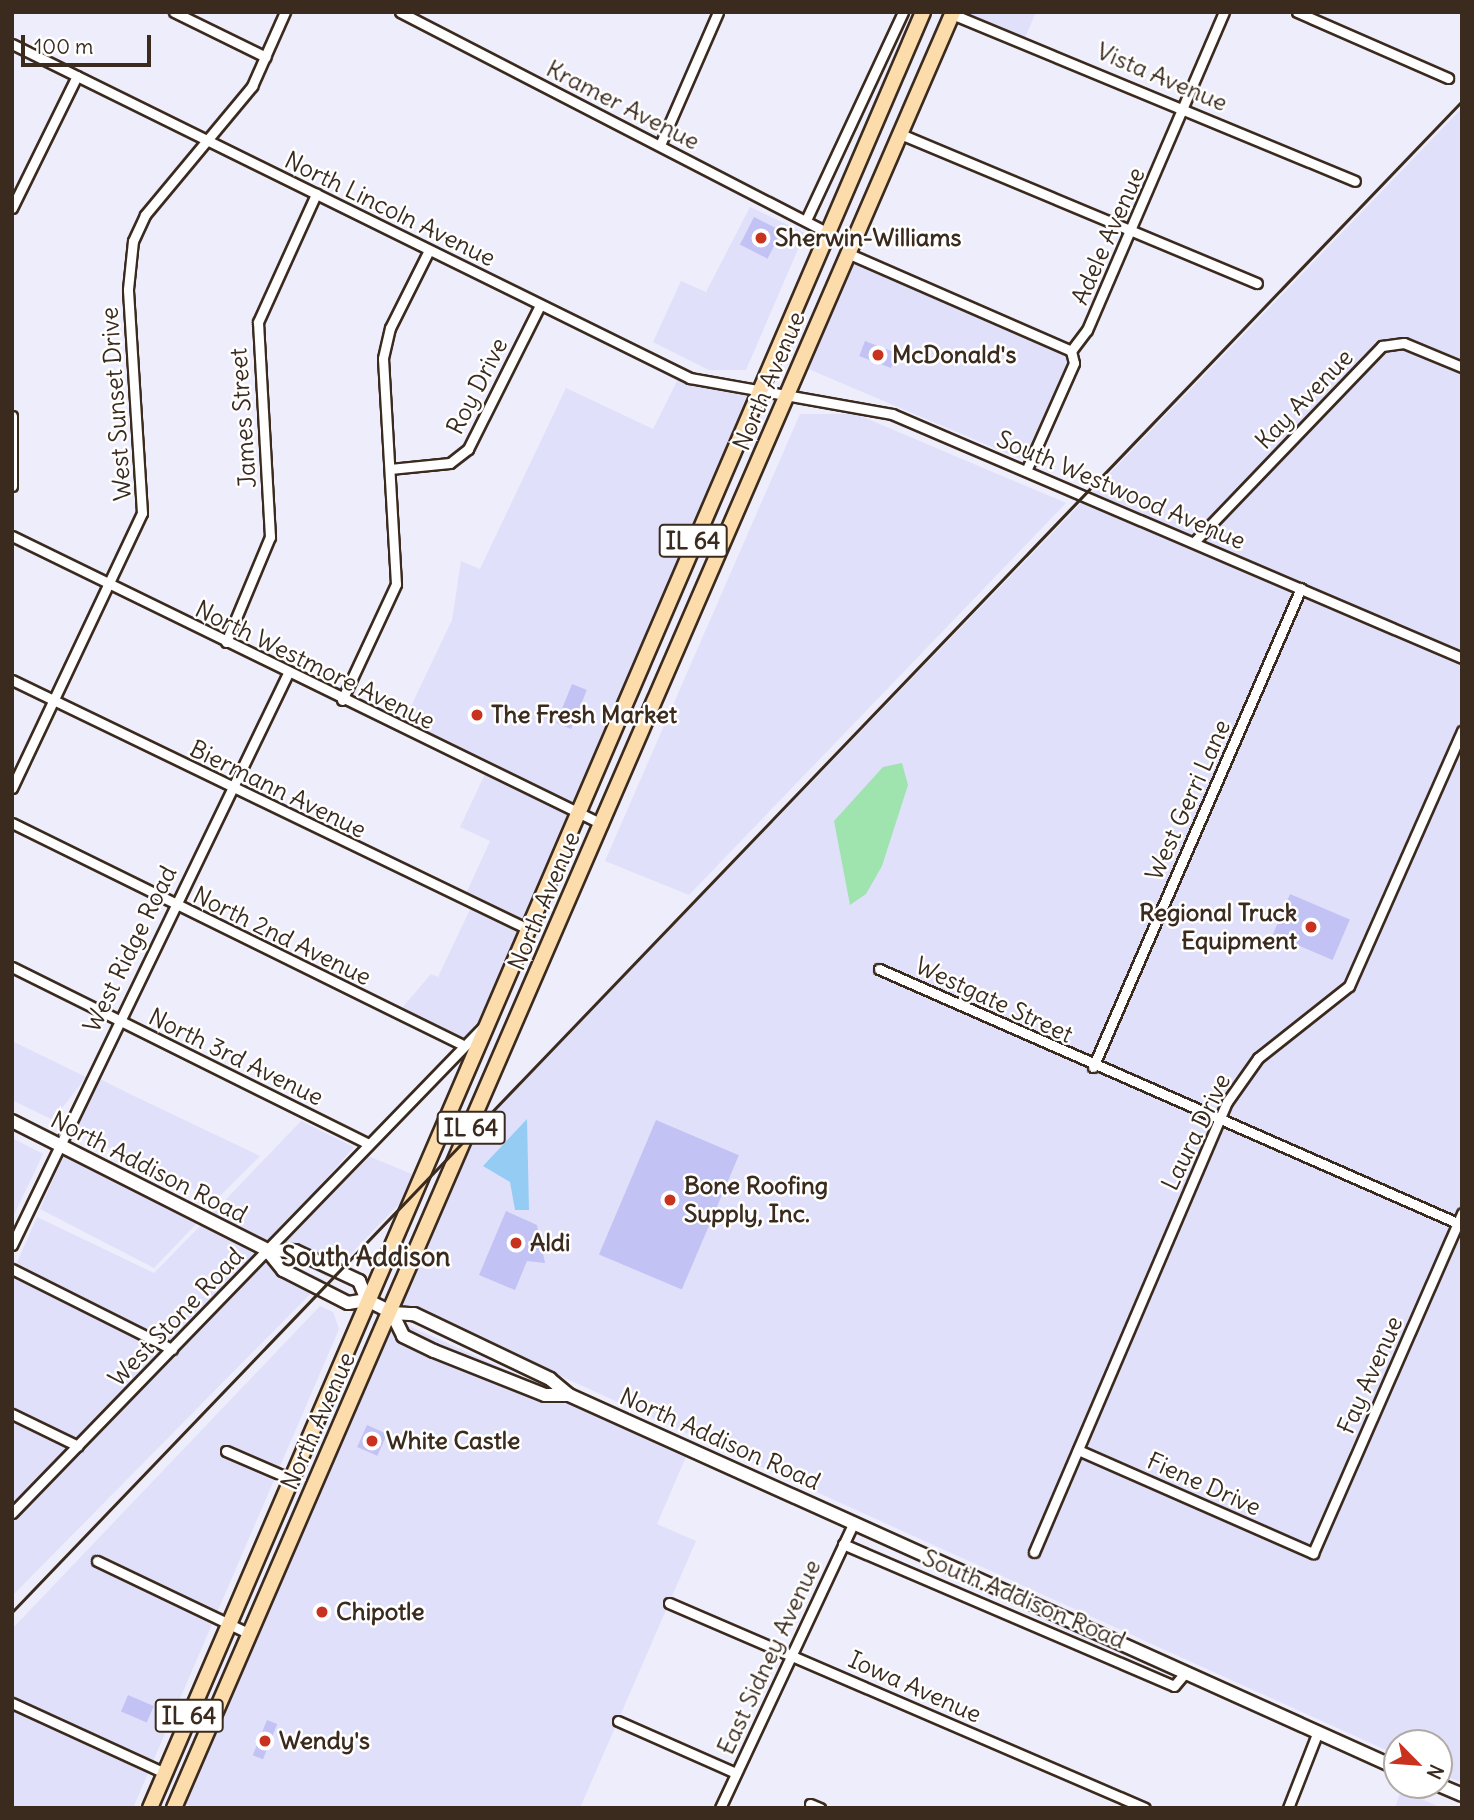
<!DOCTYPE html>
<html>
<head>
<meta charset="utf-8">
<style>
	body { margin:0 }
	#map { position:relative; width:1474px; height:1820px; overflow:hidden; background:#ededfc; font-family:Delius,sans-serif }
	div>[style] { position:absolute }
	.built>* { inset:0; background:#e0e0fa; transform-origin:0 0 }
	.green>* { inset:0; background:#9fe3af }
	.water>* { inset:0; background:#95ccf4 }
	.building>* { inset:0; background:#c2c2f5; transform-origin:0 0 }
	.roads { filter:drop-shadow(2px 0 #3b2a1e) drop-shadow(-2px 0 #3b2a1e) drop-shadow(0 2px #3b2a1e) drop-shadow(0 -2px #3b2a1e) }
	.street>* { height:9px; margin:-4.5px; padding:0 4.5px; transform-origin:4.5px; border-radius:4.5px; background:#fff }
	.secondary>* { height:12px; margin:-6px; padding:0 6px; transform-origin:6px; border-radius:6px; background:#fff }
	.primary>* { height:14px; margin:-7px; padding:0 7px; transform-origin:7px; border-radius:7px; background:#fcdcab }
	.rail>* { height:2.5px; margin:-1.25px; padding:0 1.25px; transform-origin:1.25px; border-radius:1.25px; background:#3b2a1e }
	.dots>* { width:19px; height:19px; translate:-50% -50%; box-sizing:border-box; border:4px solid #fff; border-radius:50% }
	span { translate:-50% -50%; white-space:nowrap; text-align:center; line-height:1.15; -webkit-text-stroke:5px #fff; paint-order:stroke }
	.shield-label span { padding:2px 5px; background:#fff; border:2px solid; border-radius:5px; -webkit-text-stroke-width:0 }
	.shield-label { font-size:23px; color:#3b2a1e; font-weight:700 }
	.street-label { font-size:24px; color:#3b2a1e }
	.poi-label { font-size:24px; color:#3b2a1e; font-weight:700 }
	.left { translate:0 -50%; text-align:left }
	.right { translate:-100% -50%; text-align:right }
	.neighbourhood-label { font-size:26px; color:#3b2a1e; font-weight:700 }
	.frame { position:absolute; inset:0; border:14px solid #3b2a1e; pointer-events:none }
	.north { position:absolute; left:1383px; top:1729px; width:70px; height:70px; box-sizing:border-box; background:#fff; border:2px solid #b1aaa5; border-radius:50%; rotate:115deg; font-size:19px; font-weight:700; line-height:28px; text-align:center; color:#3b2a1e }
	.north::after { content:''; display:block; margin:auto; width:24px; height:32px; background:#c8321e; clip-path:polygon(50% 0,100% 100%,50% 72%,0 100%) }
	.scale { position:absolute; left:21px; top:35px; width:130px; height:32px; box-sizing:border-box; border:4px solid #3b2a1e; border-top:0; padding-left:9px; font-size:21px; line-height:24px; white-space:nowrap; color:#3b2a1e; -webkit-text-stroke:5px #fff; paint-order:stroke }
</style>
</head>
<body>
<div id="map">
	<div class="built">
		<div style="clip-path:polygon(958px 12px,1036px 12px,1025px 38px)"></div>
		<div style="clip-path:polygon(1462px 108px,1462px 1783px,1439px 1773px,1439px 1743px,1397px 1743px,1397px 1755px,397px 1302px,470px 1137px)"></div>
		<div style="clip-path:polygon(750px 207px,805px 233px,746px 370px,709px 370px,653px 342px,681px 281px,706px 292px)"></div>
		<div style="left:853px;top:251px;width:244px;height:126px;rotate:23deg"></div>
		<div style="clip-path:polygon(679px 377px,751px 396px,577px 809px,402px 725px,452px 620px,461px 561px,480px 569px,566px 388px,653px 429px)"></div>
		<div style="clip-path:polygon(800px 414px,856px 414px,1066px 503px,689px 895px,605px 861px)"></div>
		<div style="clip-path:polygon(485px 774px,575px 814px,483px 1024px,458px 1044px,396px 1015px,431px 974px,438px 977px,474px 901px,465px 896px,490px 841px,460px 827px)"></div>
		<div style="clip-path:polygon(12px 1041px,86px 1077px,53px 1120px,12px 1100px)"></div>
		<div style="clip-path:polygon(100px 1079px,134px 1096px,260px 1156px,216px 1200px,74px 1131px)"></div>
		<div style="clip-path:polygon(301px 1121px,354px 1147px,266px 1247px,208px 1218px)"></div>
		<div style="clip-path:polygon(12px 1138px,43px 1154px,12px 1219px)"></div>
		<div style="clip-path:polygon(361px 1153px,419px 1177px,414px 1189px,328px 1277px,270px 1249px)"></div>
		<div style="clip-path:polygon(64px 1155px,201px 1219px,154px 1268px,40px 1209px)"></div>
		<div style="clip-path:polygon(37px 1217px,154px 1273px,205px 1221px,324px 1280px,12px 1596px,12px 1274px)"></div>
		<div style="clip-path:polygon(320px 1306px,333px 1312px,339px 1329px,133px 1808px,12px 1808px,12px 1629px)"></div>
		<div style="clip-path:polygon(396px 1320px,688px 1452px,657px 1524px,696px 1541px,580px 1808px,192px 1808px,182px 1802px)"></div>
		<div style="clip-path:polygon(1401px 1790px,1442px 1808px,1395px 1808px)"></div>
	</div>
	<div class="green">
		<div style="clip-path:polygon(902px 763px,908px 785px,882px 866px,866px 894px,850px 905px,834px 821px,883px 767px)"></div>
	</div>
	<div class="water">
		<div style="clip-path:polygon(527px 1119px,529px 1210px,515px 1210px,510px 1182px,483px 1166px)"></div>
	</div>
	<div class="building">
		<div style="left:754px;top:217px;width:31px;height:31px;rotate:27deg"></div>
		<div style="left:865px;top:341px;width:34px;height:16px;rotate:21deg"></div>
		<div style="left:572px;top:684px;width:16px;height:42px;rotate:22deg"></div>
		<div style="left:1290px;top:894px;width:65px;height:44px;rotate:23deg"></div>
		<div style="left:656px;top:1120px;width:90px;height:146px;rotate:23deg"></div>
		<div style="clip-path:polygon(506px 1211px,537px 1225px,545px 1263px,527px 1261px,515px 1290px,479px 1275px)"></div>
		<div style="left:367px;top:1425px;width:22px;height:24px;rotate:24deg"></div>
		<div style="left:128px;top:1695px;width:28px;height:18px;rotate:23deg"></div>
		<div style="left:267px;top:1720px;width:11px;height:38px;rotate:22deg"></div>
	</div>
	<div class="roads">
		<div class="street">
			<div style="left:174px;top:12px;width:102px;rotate:26.1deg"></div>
			<div style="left:400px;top:12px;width:482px;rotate:27.3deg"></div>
			<div style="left:1297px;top:12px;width:165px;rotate:23.6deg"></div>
			<div style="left:952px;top:14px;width:436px;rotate:22.5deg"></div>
			<div style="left:12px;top:44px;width:756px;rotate:26.23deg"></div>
			<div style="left:690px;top:378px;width:205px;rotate:10.1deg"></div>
			<div style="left:892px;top:414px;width:620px;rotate:23.17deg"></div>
			<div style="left:898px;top:133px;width:389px;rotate:22.7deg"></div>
			<div style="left:660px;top:145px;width:145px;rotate:-66.4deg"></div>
			<div style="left:12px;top:208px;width:147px;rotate:-63.8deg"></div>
			<div style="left:806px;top:220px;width:230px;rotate:-65deg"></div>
			<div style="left:847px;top:253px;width:244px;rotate:23.6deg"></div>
			<div style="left:12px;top:416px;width:70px;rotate:90deg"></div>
			<div style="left:390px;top:469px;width:60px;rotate:-5.7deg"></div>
			<div style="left:450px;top:463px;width:23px;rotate:-38deg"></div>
			<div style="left:468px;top:449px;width:161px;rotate:-63.4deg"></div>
			<div style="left:1026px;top:471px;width:118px;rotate:-66deg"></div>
			<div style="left:1074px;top:363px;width:12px;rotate:-104deg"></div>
			<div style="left:1071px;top:351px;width:26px;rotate:-53deg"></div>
			<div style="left:1087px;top:330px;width:346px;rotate:-66.7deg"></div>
			<div style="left:12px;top:536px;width:657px;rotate:26.02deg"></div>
			<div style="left:1194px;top:542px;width:272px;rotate:-46.2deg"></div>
			<div style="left:1382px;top:346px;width:22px;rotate:-8deg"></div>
			<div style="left:1404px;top:343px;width:63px;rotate:22.5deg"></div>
			<div style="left:226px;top:642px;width:114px;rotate:-67.3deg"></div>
			<div style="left:270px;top:537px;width:215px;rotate:-93.2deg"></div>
			<div style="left:258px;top:322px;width:141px;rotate:-65.6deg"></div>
			<div style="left:12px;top:680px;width:573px;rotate:25.76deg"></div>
			<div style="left:342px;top:700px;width:128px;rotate:-65deg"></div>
			<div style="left:396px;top:584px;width:226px;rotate:-93.3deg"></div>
			<div style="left:383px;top:358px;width:31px;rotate:-77deg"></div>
			<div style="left:390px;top:328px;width:87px;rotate:-63.4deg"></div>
			<div style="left:12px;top:788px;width:304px;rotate:-64.7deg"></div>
			<div style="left:142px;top:513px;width:224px;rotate:-93.6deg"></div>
			<div style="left:128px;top:289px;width:48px;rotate:-84.1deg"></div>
			<div style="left:133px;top:241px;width:29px;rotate:-65deg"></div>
			<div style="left:145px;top:215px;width:168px;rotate:-50.3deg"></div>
			<div style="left:252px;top:86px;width:81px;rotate:-66deg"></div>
			<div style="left:12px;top:823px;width:500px;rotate:26.21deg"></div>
			<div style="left:12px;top:967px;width:396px;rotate:26.4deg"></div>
			<div style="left:879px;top:969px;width:637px;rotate:23.71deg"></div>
			<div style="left:1093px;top:1067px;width:522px;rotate:-66.53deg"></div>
			<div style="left:12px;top:1245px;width:635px;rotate:-64.24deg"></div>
			<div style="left:12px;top:1269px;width:179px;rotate:26.6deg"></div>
			<div style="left:12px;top:1414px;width:73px;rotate:25.9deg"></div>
			<div style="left:1078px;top:1450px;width:257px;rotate:23.7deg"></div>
			<div style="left:1313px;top:1553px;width:371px;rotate:-66.3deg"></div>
			<div style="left:226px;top:1451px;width:71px;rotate:23.3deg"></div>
			<div style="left:12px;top:1513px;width:677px;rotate:-45.9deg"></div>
			<div style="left:843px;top:1544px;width:360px;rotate:23.2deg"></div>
			<div style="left:1174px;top:1686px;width:16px;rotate:-50deg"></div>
			<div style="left:1034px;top:1552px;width:490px;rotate:-66.8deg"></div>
			<div style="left:1227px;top:1102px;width:54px;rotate:-54.8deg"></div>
			<div style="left:1258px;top:1058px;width:116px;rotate:-38.4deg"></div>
			<div style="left:1349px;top:986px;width:279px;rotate:-66.1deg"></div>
			<div style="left:97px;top:1561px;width:170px;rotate:25.5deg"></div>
			<div style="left:669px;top:1603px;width:518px;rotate:23.3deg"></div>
			<div style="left:12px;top:1703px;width:168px;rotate:24.6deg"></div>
			<div style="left:618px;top:1721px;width:129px;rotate:23.8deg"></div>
			<div style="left:810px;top:1804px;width:11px;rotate:22deg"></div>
			<div style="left:720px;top:1808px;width:316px;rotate:-64.9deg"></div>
			<div style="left:1288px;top:1808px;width:79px;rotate:-68.6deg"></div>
		</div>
		<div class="secondary">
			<div style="left:12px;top:1121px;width:286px;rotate:26.8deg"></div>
			<div style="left:267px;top:1250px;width:26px;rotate:51deg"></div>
			<div style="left:283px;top:1270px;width:73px;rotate:26.9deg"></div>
			<div style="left:348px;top:1303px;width:19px;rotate:-9deg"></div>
			<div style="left:367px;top:1300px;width:28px;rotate:27deg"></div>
			<div style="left:392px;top:1313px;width:22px;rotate:3deg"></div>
			<div style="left:414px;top:1314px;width:151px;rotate:25.5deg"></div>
			<div style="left:550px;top:1379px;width:25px;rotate:40deg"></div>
			<div style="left:569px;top:1395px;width:908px;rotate:24.25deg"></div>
			<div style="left:267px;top:1250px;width:28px;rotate:2deg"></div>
			<div style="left:295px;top:1251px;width:71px;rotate:25.1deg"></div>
			<div style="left:359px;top:1281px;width:21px;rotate:67deg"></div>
			<div style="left:392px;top:1313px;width:25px;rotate:64deg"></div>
			<div style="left:403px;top:1336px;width:34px;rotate:26deg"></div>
			<div style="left:434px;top:1351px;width:119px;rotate:21.6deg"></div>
			<div style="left:545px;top:1395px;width:24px"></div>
			<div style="left:1439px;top:1785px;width:25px;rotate:23deg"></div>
		</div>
		<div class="primary">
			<div style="left:150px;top:1808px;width:1955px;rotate:-66.71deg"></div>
			<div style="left:174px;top:1808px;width:1958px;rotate:-66.55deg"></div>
		</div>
	</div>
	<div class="rail">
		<div style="left:12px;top:1612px;width:2094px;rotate:-46.18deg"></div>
	</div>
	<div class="dots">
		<div style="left:761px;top:238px;background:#c8321e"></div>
		<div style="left:878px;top:355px;background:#c8321e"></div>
		<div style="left:477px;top:715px;background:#c8321e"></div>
		<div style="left:1311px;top:927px;background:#c8321e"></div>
		<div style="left:670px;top:1200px;background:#c8321e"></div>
		<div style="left:516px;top:1243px;background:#c8321e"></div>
		<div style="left:372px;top:1441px;background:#c8321e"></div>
		<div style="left:322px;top:1612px;background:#c8321e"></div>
		<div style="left:265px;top:1741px;background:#c8321e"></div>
	</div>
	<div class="shield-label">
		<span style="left:693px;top:541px">IL 64</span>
		<span style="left:471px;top:1128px">IL 64</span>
		<span style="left:189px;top:1716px">IL 64</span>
	</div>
	<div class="street-label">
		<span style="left:1162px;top:77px;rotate:23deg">Vista Avenue</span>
		<span style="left:623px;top:105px;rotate:27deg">Kramer Avenue</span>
		<span style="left:390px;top:209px;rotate:26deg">North Lincoln Avenue</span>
		<span style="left:1108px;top:236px;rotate:-66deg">Adele Avenue</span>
		<span style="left:769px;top:381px;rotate:-67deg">North Avenue</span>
		<span style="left:477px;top:386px;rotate:-63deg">Roy Drive</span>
		<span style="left:1304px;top:399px;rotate:-46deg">Kay Avenue</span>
		<span style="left:116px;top:404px;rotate:-94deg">West Sunset Drive</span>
		<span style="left:243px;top:418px;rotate:-94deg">James Street</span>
		<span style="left:1121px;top:490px;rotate:23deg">South Westwood Avenue</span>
		<span style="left:315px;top:665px;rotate:26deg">North Westmore Avenue</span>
		<span style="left:278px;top:789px;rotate:26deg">Biermann Avenue</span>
		<span style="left:1188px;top:800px;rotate:-66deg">West Gerri Lane</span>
		<span style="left:544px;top:901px;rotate:-67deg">North Avenue</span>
		<span style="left:282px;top:936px;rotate:26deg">North 2nd Avenue</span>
		<span style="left:130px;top:949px;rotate:-64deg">West Ridge Road</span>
		<span style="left:994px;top:1000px;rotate:25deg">Westgate Street</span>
		<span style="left:236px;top:1057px;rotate:26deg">North 3rd Avenue</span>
		<span style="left:1196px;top:1132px;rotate:-64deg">Laura Drive</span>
		<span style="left:149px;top:1167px;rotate:27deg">North Addison Road</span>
		<span style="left:176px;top:1317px;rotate:-46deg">West Stone Road</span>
		<span style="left:1370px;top:1375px;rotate:-66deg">Fay Avenue</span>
		<span style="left:318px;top:1421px;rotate:-66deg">North Avenue</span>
		<span style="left:720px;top:1439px;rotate:24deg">North Addison Road</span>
		<span style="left:1204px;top:1484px;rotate:24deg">Fiene Drive</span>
		<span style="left:1024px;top:1599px;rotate:23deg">South Addison Road</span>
		<span style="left:769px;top:1657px;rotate:-65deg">East Sidney Avenue</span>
		<span style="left:915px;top:1687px;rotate:24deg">Iowa Avenue</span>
	</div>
	<div class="poi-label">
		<span class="left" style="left:775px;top:238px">Sherwin-Williams</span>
		<span class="left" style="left:892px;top:355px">McDonald's</span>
		<span class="left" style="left:491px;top:715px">The Fresh Market</span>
		<span class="right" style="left:1297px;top:927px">Regional Truck<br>Equipment</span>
		<span class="left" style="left:684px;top:1200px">Bone Roofing<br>Supply, Inc.</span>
		<span class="left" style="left:530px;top:1243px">Aldi</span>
		<span class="left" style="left:386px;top:1441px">White Castle</span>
		<span class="left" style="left:336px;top:1612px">Chipotle</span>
		<span class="left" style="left:279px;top:1741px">Wendy's</span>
	</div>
	<div class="neighbourhood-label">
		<span style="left:366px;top:1257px">South Addison</span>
	</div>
	<div class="frame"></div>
	<div class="north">N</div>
	<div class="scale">100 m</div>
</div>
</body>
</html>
